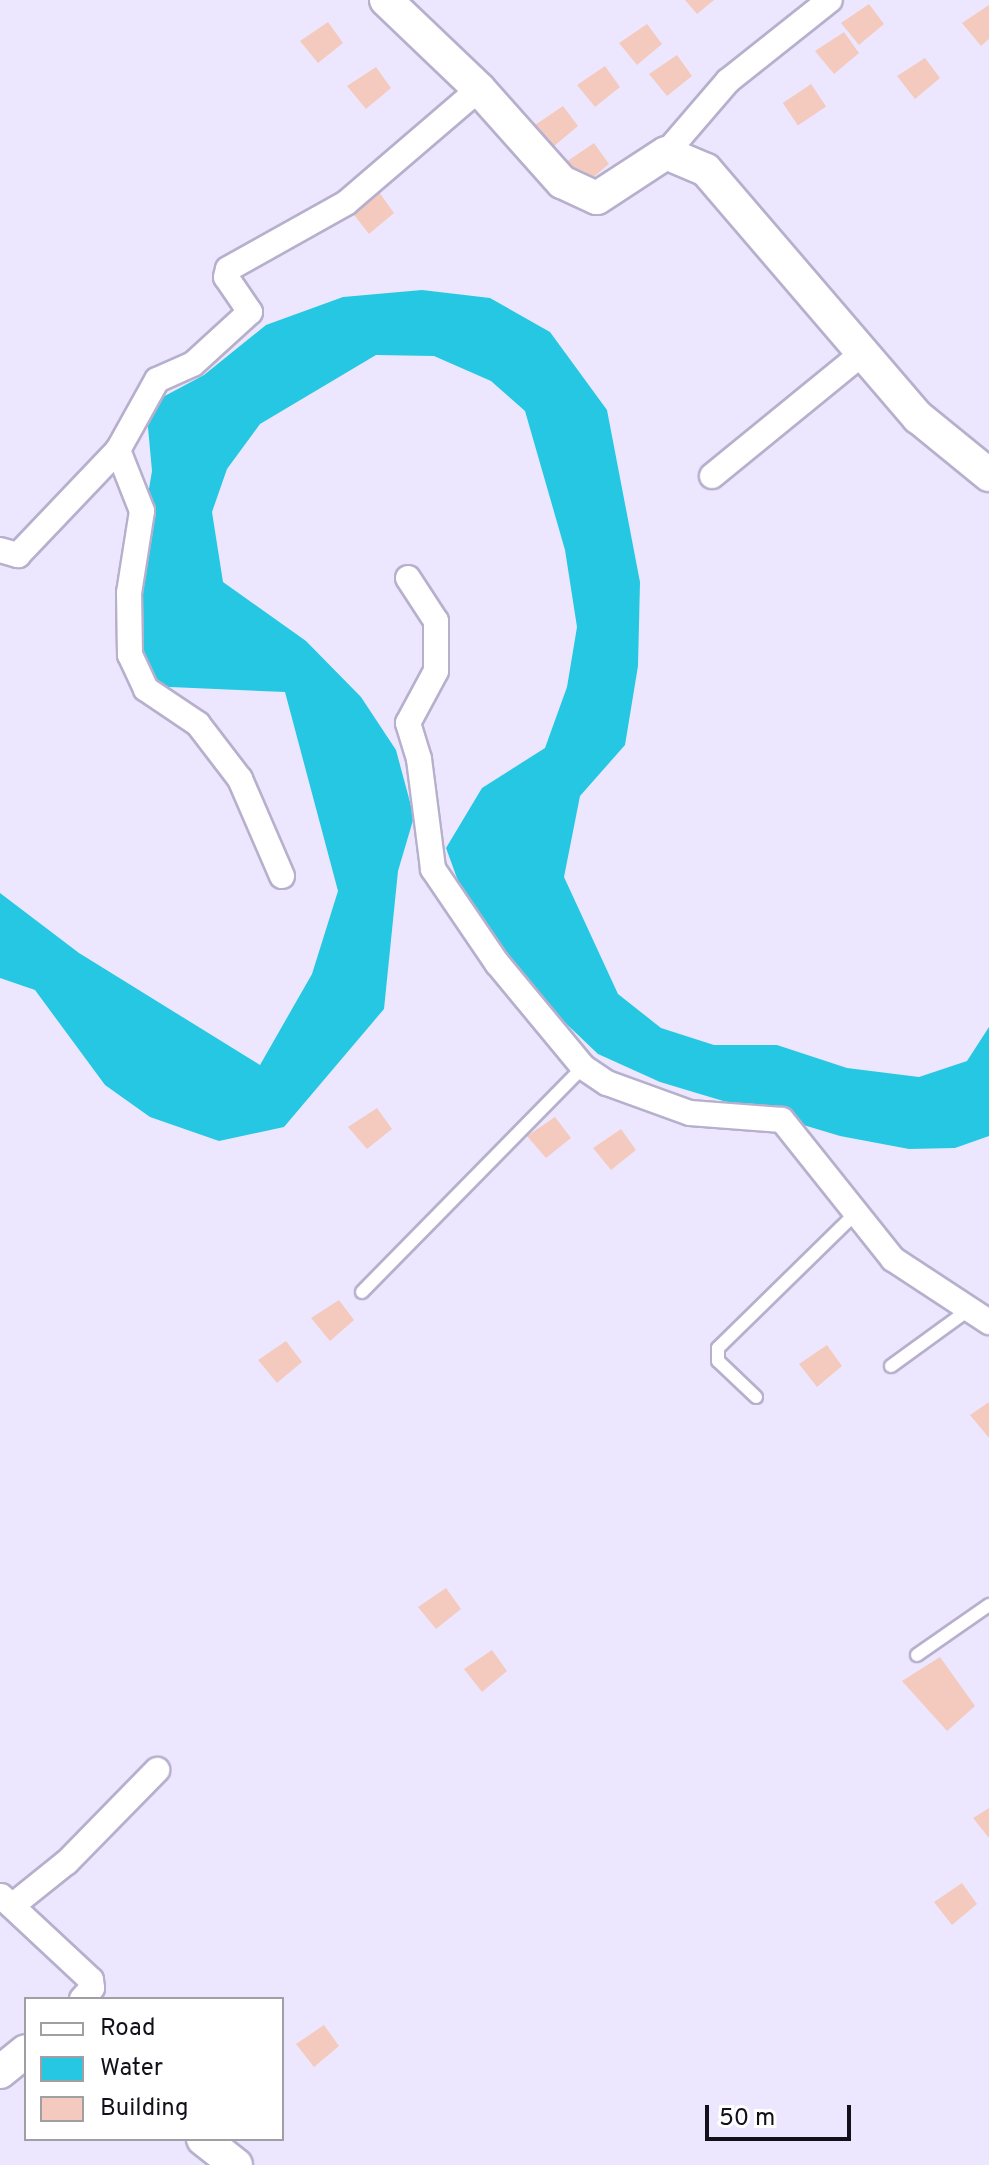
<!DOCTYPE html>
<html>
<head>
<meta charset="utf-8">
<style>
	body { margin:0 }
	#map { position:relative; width:989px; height:2165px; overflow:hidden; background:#ece7fe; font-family:Overpass,sans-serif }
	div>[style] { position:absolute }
	.water>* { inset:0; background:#26c7e2 }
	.building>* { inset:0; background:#f4cabe; transform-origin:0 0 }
	.roads { filter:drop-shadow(2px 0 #b7b0cd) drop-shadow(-2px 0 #b7b0cd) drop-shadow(0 2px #b7b0cd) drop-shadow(0 -2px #b7b0cd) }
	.lane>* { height:12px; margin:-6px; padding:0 6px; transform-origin:6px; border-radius:6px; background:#fff }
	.street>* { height:24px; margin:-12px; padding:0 12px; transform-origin:12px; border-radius:12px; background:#fff }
	.secondary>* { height:32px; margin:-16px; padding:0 16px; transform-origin:16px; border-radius:16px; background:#fff }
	span { translate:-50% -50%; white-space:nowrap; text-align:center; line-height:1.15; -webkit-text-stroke:6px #fff; paint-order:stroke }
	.legend { position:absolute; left:24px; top:1997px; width:260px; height:144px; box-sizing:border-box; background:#fff; border:2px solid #a09fa3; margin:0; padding:10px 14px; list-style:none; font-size:24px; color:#12101a }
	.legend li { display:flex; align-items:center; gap:16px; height:40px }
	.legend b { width:40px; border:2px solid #a09fa3 }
	.scale { position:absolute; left:705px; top:2105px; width:146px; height:36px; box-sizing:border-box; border:4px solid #12101a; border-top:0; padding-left:10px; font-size:24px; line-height:28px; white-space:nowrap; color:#12101a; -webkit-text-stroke:6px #fff; paint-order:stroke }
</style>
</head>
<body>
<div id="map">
	<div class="water">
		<div style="clip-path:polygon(422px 290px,490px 298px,550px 332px,607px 410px,640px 582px,638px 666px,625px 745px,580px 796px,564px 877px,618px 994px,661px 1028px,714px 1045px,777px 1045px,847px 1068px,919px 1077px,967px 1061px,989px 1027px,989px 1136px,955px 1148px,909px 1149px,840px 1136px,660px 1082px,598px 1054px,533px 992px,461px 889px,446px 848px,482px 788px,545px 748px,567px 687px,577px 627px,565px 550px,525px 411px,491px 381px,434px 356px,376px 355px,260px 424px,227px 469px,212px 512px,223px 582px,306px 641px,361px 697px,396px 750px,414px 817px,398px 871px,384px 1009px,284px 1127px,219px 1141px,150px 1117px,105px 1085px,35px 990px,0 978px,0 893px,79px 953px,260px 1065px,312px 974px,338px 891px,285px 692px,147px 686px,132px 589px,152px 471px,146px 406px,204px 375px,266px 325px,343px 297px)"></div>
	</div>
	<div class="building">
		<div style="clip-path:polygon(685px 0,714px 0,697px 14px)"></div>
		<div style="clip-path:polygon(869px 4px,884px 24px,859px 45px,841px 23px)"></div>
		<div style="clip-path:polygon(989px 5px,989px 39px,981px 46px,962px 23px)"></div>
		<div style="clip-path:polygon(328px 22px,343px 43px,318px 63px,300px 41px)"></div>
		<div style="clip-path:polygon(647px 24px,662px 44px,637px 65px,619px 43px)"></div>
		<div style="clip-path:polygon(844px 32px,859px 53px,834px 74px,815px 51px)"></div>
		<div style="clip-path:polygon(677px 55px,692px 76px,667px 96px,649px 74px)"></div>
		<div style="clip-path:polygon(925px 58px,940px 78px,915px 99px,897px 76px)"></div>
		<div style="clip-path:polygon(605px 66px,620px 87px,595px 107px,577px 85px)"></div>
		<div style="clip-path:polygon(376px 67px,391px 88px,366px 109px,347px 86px)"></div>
		<div style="left:811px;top:84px;width:27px;height:34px;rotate:56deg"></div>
		<div style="clip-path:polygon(563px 106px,578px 126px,553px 147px,535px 125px)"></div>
		<div style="clip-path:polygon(594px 143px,609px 164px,584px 185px,566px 162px)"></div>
		<div style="clip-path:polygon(379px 192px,394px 213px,369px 234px,351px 211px)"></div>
		<div style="clip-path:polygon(377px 1108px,392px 1129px,367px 1149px,348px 1127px)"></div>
		<div style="clip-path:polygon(555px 1117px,571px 1138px,546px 1158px,527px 1136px)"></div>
		<div style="clip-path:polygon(621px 1129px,636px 1150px,611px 1170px,593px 1148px)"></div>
		<div style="clip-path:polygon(339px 1300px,354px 1320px,330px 1341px,311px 1318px)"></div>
		<div style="clip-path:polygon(286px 1341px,302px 1362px,277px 1383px,258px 1360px)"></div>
		<div style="clip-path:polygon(827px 1345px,842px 1366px,817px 1387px,799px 1364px)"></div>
		<div style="clip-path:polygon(989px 1402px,989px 1438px,970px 1415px)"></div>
		<div style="clip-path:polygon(446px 1588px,461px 1609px,436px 1629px,418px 1607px)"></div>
		<div style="clip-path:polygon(492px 1650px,507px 1671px,482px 1692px,464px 1669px)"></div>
		<div style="clip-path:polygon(940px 1657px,975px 1706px,947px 1731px,902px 1681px)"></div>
		<div style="clip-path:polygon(989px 1808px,989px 1838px,973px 1818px)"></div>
		<div style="clip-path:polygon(962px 1883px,977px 1904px,952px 1925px,934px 1902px)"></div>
		<div style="clip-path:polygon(324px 2025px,339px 2046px,314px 2067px,296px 2044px)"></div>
	</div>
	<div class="roads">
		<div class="lane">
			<div style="left:362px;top:1292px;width:315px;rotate:-45.5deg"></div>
			<div style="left:891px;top:1366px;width:99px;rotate:-35.9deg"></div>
			<div style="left:756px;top:1397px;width:52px;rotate:-136.5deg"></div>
			<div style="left:718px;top:1361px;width:13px;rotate:-90deg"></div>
			<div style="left:718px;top:1348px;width:196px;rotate:-44.4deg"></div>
			<div style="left:917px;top:1655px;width:88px;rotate:-34.8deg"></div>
		</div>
		<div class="street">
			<div style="left:666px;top:153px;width:95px;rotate:-49.3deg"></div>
			<div style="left:728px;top:81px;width:130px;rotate:-38.5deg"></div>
			<div style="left:712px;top:476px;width:195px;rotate:-39.2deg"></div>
			<div style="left:0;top:550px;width:19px;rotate:16deg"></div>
			<div style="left:18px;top:555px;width:145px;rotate:-46.4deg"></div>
			<div style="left:408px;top:578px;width:51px;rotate:56.9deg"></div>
			<div style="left:436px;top:621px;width:50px;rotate:90deg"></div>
			<div style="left:436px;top:671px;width:59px;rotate:118.3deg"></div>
			<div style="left:408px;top:723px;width:38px;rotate:73deg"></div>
			<div style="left:419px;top:759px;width:111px;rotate:82.7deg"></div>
			<div style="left:433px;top:869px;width:114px;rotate:55.8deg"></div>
			<div style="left:497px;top:963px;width:135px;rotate:50.4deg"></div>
			<div style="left:583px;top:1067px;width:29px;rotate:34deg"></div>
			<div style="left:607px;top:1083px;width:88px;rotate:19.9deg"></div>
			<div style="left:690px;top:1113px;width:92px;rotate:4.4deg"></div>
			<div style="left:782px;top:1120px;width:178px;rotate:51.4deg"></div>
			<div style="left:893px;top:1259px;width:115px;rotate:33.3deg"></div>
			<div style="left:282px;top:876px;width:106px;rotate:-113.4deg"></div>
			<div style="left:240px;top:779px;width:69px;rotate:-127.4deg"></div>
			<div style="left:198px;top:724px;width:63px;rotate:-146.1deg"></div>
			<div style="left:146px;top:689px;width:38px;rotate:-115deg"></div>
			<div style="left:130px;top:655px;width:62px;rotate:-90.9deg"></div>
			<div style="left:129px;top:593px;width:83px;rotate:-81deg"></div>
			<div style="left:142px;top:511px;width:66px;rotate:-111.5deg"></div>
			<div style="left:118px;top:450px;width:80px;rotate:-60.9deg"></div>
			<div style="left:157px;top:380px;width:39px;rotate:-24deg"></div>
			<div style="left:193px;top:364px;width:77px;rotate:-42.4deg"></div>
			<div style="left:250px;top:312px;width:42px;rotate:-124.4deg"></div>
			<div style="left:226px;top:277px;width:8px;rotate:-76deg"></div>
			<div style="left:228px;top:269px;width:135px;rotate:-29.2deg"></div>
			<div style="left:346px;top:203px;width:175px;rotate:-40.6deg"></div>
			<div style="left:1px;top:1896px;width:123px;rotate:43deg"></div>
			<div style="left:91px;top:1980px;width:8px;rotate:83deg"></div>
			<div style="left:92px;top:1988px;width:15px;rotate:132deg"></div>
			<div style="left:12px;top:1906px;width:70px;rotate:-38.7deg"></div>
			<div style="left:67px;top:1862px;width:129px;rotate:-45.6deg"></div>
		</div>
		<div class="secondary">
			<div style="left:386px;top:0;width:129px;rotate:43.7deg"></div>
			<div style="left:479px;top:89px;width:125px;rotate:48.3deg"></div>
			<div style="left:562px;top:182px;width:38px;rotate:25deg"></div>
			<div style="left:597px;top:198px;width:82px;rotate:-33.1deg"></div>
			<div style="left:666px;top:153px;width:43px;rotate:23deg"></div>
			<div style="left:706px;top:170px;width:326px;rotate:49.4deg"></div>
			<div style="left:918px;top:417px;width:92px;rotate:39.2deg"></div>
			<div style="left:0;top:2072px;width:33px;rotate:-39deg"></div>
			<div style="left:203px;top:2139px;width:42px;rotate:38.2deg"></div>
		</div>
	</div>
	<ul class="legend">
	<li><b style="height:10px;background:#fff"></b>Road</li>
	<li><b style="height:22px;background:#26c7e2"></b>Water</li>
	<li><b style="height:22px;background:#f4cabe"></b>Building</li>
	</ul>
	<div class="scale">50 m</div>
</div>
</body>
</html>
